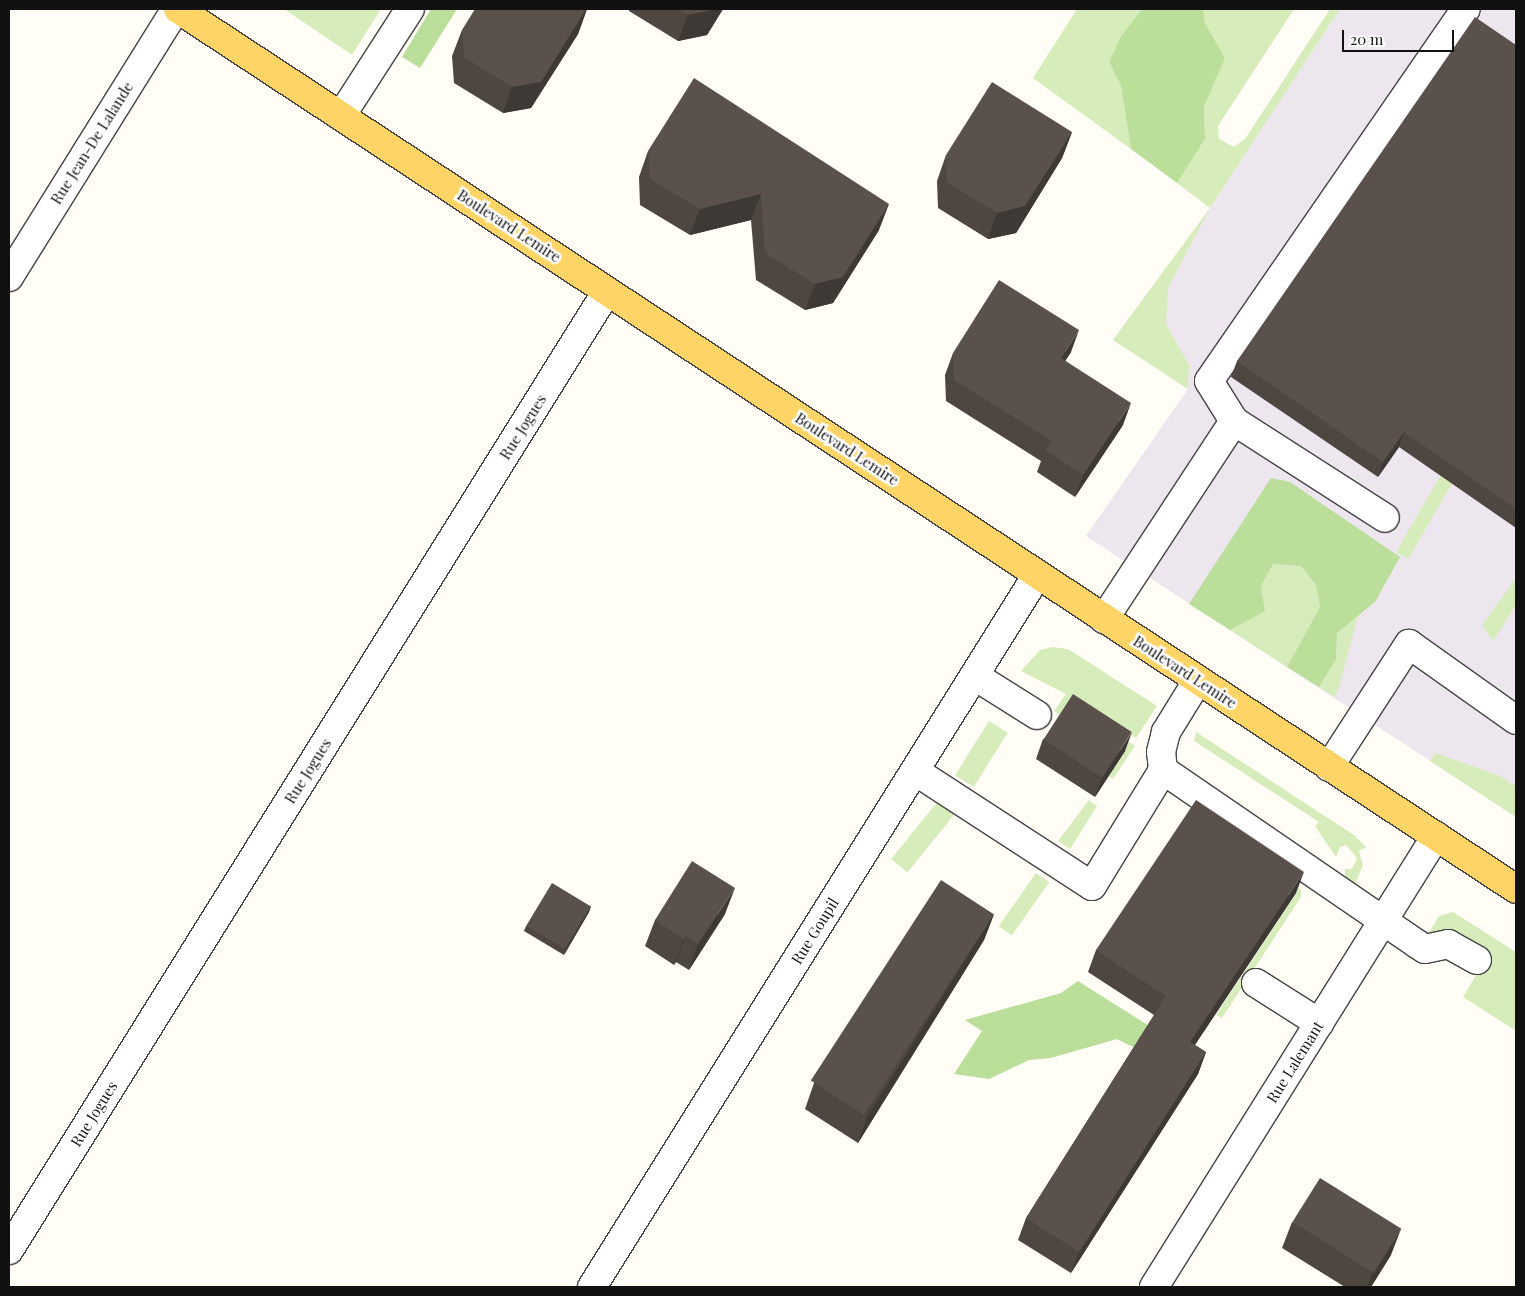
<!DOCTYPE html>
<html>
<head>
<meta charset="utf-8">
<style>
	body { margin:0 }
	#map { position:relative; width:1525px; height:1296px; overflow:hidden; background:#fffdf5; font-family:"Playfair Display",serif }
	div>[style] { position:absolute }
	.industrial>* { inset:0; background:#eee6ef }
	.green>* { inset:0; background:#d6edbb; transform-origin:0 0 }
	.forest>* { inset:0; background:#bbde9a }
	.roads { filter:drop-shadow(1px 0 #444) drop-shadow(-1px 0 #444) drop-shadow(0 1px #444) drop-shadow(0 -1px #444) }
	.minor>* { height:28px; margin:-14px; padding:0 14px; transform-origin:14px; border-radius:14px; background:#fff }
	.major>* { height:28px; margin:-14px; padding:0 14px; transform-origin:14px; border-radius:14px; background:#fed466 }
	.wall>* { inset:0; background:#4d4641 }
	.shaded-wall>* { inset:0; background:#3f3935 }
	.building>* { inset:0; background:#5a514c; transform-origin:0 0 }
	span { translate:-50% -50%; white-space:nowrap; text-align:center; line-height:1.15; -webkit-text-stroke:5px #fff; paint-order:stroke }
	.street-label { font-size:15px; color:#111 }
	.frame { position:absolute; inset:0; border:10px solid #111; pointer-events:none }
	.scale { position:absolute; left:1342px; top:30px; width:112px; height:22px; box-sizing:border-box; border:2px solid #111; border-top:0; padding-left:6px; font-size:15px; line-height:18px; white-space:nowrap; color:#111; -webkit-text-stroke:4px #fff; paint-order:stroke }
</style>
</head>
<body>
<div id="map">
	<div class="industrial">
		<div style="clip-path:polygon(1340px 9px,1516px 9px,1516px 817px,1086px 536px,1188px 389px,1113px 340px,1210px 208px)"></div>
	</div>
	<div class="green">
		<div style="clip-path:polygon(284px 9px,381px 9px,352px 55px)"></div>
		<div style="clip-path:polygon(1077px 9px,1142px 9px,1121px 36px,1109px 62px,1121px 86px,1131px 149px,1033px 78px)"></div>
		<div style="clip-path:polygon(1203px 9px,1294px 9px,1218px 126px,1219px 139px,1234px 147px,1245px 139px,1330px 9px,1340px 9px,1210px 208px,1168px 288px,1166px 324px,1189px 365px,1188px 389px,1113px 340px,1210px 208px,1177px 183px,1205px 139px,1204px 107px,1225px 58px,1205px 23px)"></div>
		<div style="left:1440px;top:476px;width:14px;height:88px;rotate:30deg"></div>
		<div style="clip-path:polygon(1273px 564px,1301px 566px,1316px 585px,1320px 607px,1287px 667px,1230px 630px,1265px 611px,1261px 586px)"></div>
		<div style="clip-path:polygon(1516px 578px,1516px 605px,1493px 641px,1482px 625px)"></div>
		<div style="clip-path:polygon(1358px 616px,1339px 687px,1335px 697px,1319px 687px,1336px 659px,1337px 633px)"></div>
		<div style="clip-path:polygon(1052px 647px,1068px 649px,1157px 706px,1136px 738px,1101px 714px,1063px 717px,1054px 711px,1066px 694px,1021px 671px,1040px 650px)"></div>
		<div style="left:989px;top:721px;width:22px;height:64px;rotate:32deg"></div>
		<div style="clip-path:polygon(1105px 726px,1135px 746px,1113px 779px,1109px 776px,1124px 751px)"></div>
		<div style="clip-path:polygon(1196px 732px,1354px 835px,1366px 847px,1359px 851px,1363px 865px,1355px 884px,1345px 877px,1345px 869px,1352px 869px,1357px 858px,1346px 845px,1340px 847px,1336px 857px,1315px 826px,1319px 822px,1194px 741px)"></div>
		<div style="clip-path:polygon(1436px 753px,1500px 776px,1516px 787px,1516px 817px,1430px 761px)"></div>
		<div style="left:939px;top:800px;width:21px;height:76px;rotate:39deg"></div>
		<div style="clip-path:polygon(1089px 800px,1097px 806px,1070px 849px,1058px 841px)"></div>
		<div style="clip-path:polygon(1259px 859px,1301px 890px,1301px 897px,1222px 1018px,1216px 1015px,1296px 894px)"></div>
		<div style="left:1036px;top:873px;width:16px;height:65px;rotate:35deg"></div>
		<div style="clip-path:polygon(1453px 912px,1516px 952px,1516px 1031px,1463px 997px,1488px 955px,1428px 934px,1439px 916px)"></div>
	</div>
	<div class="forest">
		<div style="clip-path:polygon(431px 9px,457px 9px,420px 68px,402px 57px)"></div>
		<div style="clip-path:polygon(1142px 9px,1203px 9px,1205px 23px,1225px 58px,1204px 107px,1205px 139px,1177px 183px,1131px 149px,1121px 86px,1109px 62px,1121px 36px)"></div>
		<div style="clip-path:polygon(1271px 478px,1290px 482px,1400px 557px,1375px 602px,1337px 633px,1336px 659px,1319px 687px,1287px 667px,1320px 607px,1316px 585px,1301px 566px,1273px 564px,1261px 586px,1265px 611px,1230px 630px,1189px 604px)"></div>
		<div style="clip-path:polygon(1078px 981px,1165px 1036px,1139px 1050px,1117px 1039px,1051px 1058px,1029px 1060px,989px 1079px,954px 1074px,982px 1031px,965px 1020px,1061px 993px)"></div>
	</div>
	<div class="roads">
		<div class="minor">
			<div style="left:341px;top:116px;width:127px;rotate:-57.2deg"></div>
			<div style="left:9px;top:277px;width:316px;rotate:-58.1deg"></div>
			<div style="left:1234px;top:421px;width:47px;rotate:-122deg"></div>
			<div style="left:1209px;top:381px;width:452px;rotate:-55.4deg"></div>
			<div style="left:1104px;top:619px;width:237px;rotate:-56.7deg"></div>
			<div style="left:1234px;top:421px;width:179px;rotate:32.7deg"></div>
			<div style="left:975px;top:676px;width:73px;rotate:32.2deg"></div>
			<div style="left:1329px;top:767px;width:147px;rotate:-57deg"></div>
			<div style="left:1409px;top:644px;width:131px;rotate:35.4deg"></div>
			<div style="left:1163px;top:770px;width:308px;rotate:34.4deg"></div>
			<div style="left:1417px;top:944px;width:9px;rotate:32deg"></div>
			<div style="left:1425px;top:949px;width:24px;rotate:-12deg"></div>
			<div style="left:1448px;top:944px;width:33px;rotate:29deg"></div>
			<div style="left:915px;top:771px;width:211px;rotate:33deg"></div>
			<div style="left:1092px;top:886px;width:136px;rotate:-58.5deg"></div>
			<div style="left:1163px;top:770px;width:18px;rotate:-96deg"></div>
			<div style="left:1161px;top:752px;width:21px;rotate:-76deg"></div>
			<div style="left:1166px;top:732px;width:61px;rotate:-58.4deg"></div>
			<div style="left:1256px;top:983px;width:75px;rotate:32.4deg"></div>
			<div style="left:9px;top:1250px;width:1130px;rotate:-58.05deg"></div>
			<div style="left:592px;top:1287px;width:840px;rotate:-57.99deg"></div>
			<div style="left:1154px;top:1287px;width:532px;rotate:-57.98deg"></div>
		</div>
		<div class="major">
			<div style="left:178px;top:9px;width:1601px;rotate:33.33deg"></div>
		</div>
	</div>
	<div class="wall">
		<div style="clip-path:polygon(587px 9px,578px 34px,531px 108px,503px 113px,454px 83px,452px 56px,462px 30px)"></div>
		<div style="clip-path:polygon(629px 9px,723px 9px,707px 35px,678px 41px,629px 11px)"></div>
		<div style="clip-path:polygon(1516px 45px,1516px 528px,1399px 447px,1378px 477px,1231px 377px,1237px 361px)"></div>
		<div style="clip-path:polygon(1072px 132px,1062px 158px,1016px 233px,988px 239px,938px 208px,937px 181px,946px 155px)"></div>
		<div style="clip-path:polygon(648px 151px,879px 230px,833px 303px,805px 310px,756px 280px,751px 220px,690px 235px,640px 205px,639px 177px)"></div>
		<div style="clip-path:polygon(1071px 352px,1065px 361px,1123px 425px,1075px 497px,1037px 472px,1041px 461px,946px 401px,945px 375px,953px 353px)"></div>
		<div style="clip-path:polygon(1043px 739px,1125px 751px,1095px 797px,1036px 759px)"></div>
		<div style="clip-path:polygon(1296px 893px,1195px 1045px,1206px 1052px,1198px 1074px,1071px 1273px,1018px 1240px,1026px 1218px,1154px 1015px,1088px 972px,1096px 950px)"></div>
		<div style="clip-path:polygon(591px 906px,589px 912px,564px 955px,524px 931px,526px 926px)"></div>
		<div style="clip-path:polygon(725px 914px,689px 970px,676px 962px,674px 965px,645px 946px,655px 920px)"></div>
		<div style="clip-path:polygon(994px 914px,984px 940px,858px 1143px,805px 1109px,814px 1083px)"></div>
		<div style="clip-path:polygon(1292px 1222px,1391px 1255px,1371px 1287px,1345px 1287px,1282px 1248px)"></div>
	</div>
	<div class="shaded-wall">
		<div style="clip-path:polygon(587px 9px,578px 34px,531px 108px,503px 113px,512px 87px)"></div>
		<div style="clip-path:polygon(716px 9px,723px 9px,707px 35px,678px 41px,688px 15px)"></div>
		<div style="clip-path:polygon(1072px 132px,1062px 158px,1016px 233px,988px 239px,997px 213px)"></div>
		<div style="clip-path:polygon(761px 194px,751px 220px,690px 235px,700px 209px)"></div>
		<div style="clip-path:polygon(889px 204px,879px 230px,833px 303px,805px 310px,815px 284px)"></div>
		<div style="clip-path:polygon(1079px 330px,1071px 352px,1053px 380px,1061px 358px)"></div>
		<div style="clip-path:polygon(1131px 403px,1123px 425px,1075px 497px,1083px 475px)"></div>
		<div style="clip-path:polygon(1404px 432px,1399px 447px,1378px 477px,1383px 462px)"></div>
		<div style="clip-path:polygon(1132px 732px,1125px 751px,1095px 797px,1102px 778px)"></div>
		<div style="clip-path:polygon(1304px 872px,1296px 893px,1182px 1064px,1190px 1042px)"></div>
		<div style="clip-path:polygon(735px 888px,725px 914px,689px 970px,698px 944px)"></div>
		<div style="clip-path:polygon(591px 906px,589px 912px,564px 955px,566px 949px)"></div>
		<div style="clip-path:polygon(994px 914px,984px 940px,858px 1143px,867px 1117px)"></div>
		<div style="clip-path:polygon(686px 935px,676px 962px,674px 965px,684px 939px)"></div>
		<div style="clip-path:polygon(1206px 1052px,1198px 1074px,1071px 1273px,1079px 1252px)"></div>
		<div style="clip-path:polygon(1401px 1229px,1391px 1255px,1371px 1287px,1367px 1287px,1373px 1272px)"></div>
	</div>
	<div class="building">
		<div style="clip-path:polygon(475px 9px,586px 9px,541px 82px,512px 87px,464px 57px,462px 30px)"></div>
		<div style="clip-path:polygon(678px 9px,716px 9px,688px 15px)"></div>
		<div style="clip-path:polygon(1475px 17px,1516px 45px,1516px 509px,1404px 432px,1383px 462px,1237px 361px)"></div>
		<div style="clip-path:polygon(694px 78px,889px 204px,843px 277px,815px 284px,765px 253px,761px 194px,700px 209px,650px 179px,648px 151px)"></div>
		<div style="clip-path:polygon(992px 82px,1072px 132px,1025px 206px,997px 213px,947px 182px,946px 155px)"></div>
		<div style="clip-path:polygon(999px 280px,1079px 330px,1061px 358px,1131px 403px,1083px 475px,1045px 450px,1052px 441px,954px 380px,953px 353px)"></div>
		<div style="left:1073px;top:694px;width:70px;height:54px;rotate:33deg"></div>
		<div style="clip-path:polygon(1196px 800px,1304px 872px,1190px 1042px,1206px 1052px,1079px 1252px,1026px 1218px,1166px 996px,1096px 950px)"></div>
		<div style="clip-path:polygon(692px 861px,735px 888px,698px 944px,686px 935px,684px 939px,655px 920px)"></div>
		<div style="left:941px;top:880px;width:63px;height:239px;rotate:33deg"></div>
		<div style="left:552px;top:883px;width:45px;height:50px;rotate:31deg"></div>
		<div style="left:1320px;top:1178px;width:96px;height:52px;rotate:32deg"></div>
	</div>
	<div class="street-label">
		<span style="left:92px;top:143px;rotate:-58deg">Rue Jean-De Lalande</span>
		<span style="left:509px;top:226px;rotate:33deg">Boulevard Lemire</span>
		<span style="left:523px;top:427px;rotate:-58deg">Rue Jogues</span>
		<span style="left:847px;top:449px;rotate:33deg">Boulevard Lemire</span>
		<span style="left:1185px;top:672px;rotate:33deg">Boulevard Lemire</span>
		<span style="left:308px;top:771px;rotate:-58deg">Rue Jogues</span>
		<span style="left:815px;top:931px;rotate:-58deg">Rue Goupil</span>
		<span style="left:1295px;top:1062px;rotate:-58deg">Rue Lalemant</span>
		<span style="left:94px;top:1114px;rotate:-58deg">Rue Jogues</span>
	</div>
	<div class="frame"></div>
	<div class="scale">20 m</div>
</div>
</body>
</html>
